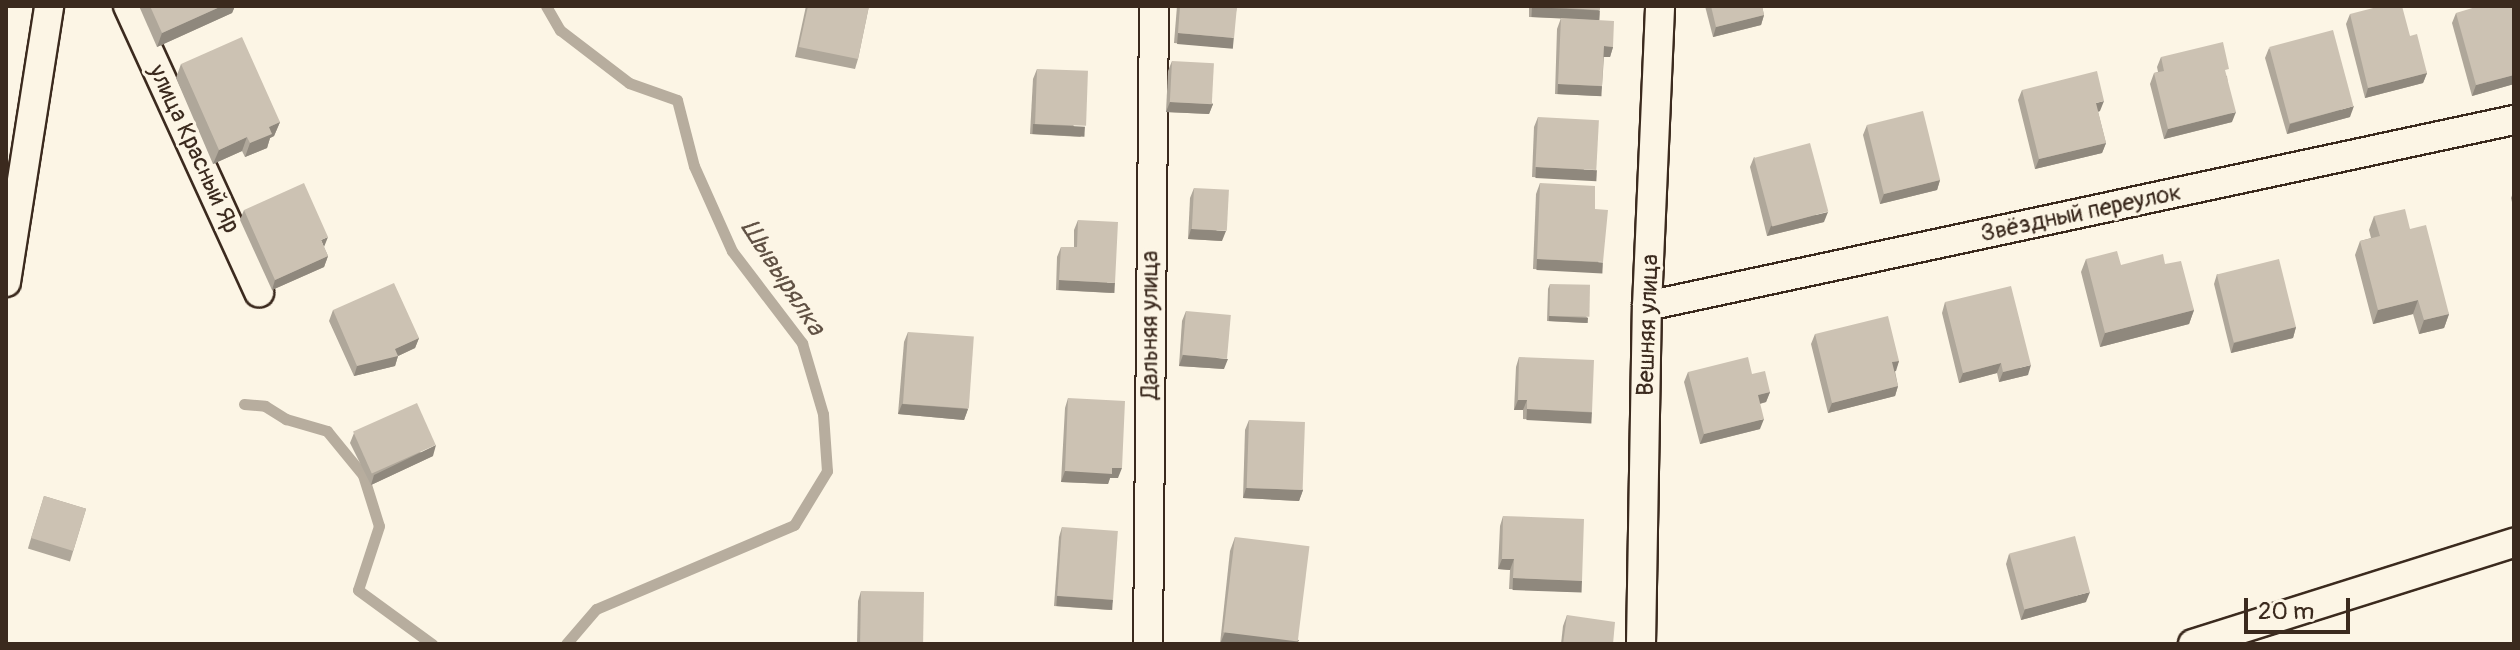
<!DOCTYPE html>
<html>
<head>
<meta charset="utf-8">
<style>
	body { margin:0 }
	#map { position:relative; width:2520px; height:650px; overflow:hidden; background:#fcf5e5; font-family:Pangolin,sans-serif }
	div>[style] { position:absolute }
	.stream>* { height:11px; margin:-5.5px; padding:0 5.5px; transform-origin:5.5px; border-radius:5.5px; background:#b7ad9e }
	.roads { filter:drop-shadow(2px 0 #3b2a1e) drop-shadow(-2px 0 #3b2a1e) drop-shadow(0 2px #3b2a1e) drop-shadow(0 -2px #3b2a1e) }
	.minor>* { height:28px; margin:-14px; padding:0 14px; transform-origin:14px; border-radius:14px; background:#fcf5e5 }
	.wall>* { inset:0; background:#afa79a; transform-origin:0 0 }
	.shaded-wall>* { inset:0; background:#8f887d; transform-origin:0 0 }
	.building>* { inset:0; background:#ccc2b3; transform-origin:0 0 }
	span { translate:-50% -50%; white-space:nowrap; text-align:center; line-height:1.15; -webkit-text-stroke:6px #fcf5e5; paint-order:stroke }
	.street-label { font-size:24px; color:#3b2a1e }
	.water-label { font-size:26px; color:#605144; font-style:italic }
	.frame { position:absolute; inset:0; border:8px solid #3b2a1e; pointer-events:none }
	.scale { position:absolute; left:2244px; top:598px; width:106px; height:36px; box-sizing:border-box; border:4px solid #3b2a1e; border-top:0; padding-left:10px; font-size:24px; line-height:28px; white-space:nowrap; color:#3b2a1e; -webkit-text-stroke:6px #fcf5e5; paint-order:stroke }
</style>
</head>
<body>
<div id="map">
	<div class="stream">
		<div style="left:546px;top:6px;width:28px;rotate:60deg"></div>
		<div style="left:560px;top:30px;width:87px;rotate:37.5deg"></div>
		<div style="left:629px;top:83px;width:51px;rotate:19.5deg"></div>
		<div style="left:677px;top:100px;width:68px;rotate:75.6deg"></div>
		<div style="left:694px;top:166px;width:93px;rotate:65.9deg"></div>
		<div style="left:732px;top:251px;width:116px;rotate:52.7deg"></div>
		<div style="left:802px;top:343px;width:74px;rotate:73.5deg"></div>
		<div style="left:823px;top:414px;width:57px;rotate:86deg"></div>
		<div style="left:827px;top:471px;width:63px;rotate:121.4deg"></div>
		<div style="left:794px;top:525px;width:215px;rotate:157deg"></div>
		<div style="left:596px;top:609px;width:46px;rotate:130.6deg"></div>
		<div style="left:244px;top:404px;width:21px;rotate:5deg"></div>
		<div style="left:265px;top:406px;width:25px;rotate:32deg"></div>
		<div style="left:286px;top:419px;width:43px;rotate:16.3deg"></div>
		<div style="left:327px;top:431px;width:57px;rotate:50.7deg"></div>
		<div style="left:363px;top:475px;width:53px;rotate:72.6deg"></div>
		<div style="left:379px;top:526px;width:67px;rotate:108.2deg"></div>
		<div style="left:358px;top:590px;width:92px;rotate:36.1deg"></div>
	</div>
	<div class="roads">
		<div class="minor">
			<div style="left:128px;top:6px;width:315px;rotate:65.4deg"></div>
			<div style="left:6px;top:282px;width:279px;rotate:-81.1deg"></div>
			<div style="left:1647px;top:306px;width:887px;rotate:-12.11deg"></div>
			<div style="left:1148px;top:644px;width:638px;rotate:-89.46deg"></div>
			<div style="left:1641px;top:644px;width:338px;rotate:-89deg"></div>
			<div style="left:1647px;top:306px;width:300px;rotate:-87.5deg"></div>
			<div style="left:2193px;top:644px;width:337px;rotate:-17.5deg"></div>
		</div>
	</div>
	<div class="wall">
		<div style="clip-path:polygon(139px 6px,235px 6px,232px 13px,157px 47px)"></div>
		<div style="clip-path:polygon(806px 6px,869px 6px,858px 59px,855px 69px,795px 57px)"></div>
		<div style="clip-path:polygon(1177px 6px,1237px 6px,1230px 48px,1174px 43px)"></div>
		<div style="clip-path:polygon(1529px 6px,1600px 6px,1596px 20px,1613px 47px,1610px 57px,1604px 57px,1602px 86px,1599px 96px,1555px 94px,1557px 29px,1561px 18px,1529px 17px)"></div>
		<div style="clip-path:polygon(1705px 6px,1762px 6px,1764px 15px,1761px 25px,1713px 37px)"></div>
		<div style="clip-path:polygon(2514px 10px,2514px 84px,2472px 96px,2452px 23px,2456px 13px)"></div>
		<div style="clip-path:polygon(2350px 14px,2410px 36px,2427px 73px,2423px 83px,2365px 98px,2346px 24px)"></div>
		<div style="clip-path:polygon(2269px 48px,2350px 117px,2287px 134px,2265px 58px)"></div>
		<div style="clip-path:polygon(2161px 57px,2227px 76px,2232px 122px,2164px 139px,2150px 84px,2154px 73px,2158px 72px,2157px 67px)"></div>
		<div style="clip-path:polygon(1172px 61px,1213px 104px,1209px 114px,1166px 112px,1168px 71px)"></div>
		<div style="clip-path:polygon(181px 64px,280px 122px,274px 136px,270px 138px,267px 148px,245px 157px,242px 151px,213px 164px,176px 78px)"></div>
		<div style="clip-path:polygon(1037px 69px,1081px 137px,1030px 134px,1033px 79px)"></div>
		<div style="clip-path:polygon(2022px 90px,2100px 111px,2098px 112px,2106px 143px,2102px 153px,2035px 169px,2018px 100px)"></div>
		<div style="clip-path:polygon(1538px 117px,1593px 180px,1532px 177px,1534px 127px)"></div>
		<div style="clip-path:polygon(1867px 125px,1940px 180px,1937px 190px,1880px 204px,1863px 135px)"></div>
		<div style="clip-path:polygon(1754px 157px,1824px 222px,1767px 236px,1750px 167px)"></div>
		<div style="clip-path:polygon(1540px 183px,1595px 209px,1599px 272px,1533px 269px,1536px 194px)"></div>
		<div style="clip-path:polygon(1194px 188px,1222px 241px,1188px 239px,1190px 198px)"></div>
		<div style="clip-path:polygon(2514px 190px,2514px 210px,2511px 198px)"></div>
		<div style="clip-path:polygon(244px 210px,324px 247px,328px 256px,324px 267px,272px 290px,240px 220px)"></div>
		<div style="clip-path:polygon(2374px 216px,2410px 229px,2449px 314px,2444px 328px,2419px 334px,2413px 314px,2373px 324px,2355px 255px,2360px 241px,2371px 238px,2369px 230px)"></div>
		<div style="clip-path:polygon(1078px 220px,1112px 293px,1056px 290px,1057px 257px,1061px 247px,1074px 247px,1074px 230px)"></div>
		<div style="clip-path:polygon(2086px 259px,2121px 265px,2165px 264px,2194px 310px,2189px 324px,2100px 347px,2081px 272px)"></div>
		<div style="clip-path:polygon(2217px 274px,2296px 327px,2293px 338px,2231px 353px,2214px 284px)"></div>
		<div style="clip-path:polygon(1550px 284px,1588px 318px,1586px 323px,1547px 321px,1548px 289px)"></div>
		<div style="clip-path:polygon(1945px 302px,2028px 375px,1999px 382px,1997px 373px,1959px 383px,1942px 313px)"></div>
		<div style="clip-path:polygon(333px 310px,419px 338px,415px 348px,398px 356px,395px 366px,354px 376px,329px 321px)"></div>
		<div style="clip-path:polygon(1186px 311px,1224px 369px,1179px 366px,1182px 321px)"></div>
		<div style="clip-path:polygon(908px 332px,968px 409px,964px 420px,898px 414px,904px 342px)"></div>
		<div style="clip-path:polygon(1815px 334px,1899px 361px,1895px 371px,1898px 386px,1895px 396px,1828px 413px,1811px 344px)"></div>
		<div style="clip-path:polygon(1519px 357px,1592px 412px,1588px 422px,1523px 419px,1523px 410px,1514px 410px,1516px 367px)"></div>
		<div style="clip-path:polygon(1688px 372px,1752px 374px,1770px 392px,1766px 402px,1760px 404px,1760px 429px,1700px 444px,1684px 382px)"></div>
		<div style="clip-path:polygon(1068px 398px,1118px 478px,1110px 478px,1108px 484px,1061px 482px,1065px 408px)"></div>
		<div style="clip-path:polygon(1249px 420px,1303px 490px,1299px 501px,1243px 498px,1245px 430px)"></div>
		<div style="clip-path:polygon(354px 433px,433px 456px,371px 485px,350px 443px)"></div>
		<div style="left:44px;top:496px;width:44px;height:55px;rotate:17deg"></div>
		<div style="clip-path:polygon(1503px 516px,1582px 581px,1578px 592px,1509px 589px,1510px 570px,1498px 569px,1500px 526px)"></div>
		<div style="clip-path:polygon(1062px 527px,1113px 600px,1110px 610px,1054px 606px,1059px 537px)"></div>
		<div style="clip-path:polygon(1235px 537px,1297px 644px,1220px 644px,1230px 551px)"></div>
		<div style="clip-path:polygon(2009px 554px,2086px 602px,2021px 620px,2006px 564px)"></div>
		<div style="clip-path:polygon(861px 591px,923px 644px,857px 644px,858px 601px)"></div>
		<div style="clip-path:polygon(1567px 615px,1613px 644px,1561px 644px,1563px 626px)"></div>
	</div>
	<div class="shaded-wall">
		<div style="clip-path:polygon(222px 6px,235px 6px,232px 13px,157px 47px,162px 33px)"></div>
		<div style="left:1532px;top:7px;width:68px;height:10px;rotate:3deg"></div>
		<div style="clip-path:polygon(1764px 15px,1761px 25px,1713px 37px,1716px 27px)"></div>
		<div style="left:1178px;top:33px;width:56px;height:11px;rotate:5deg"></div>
		<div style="clip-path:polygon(1604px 46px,1613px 47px,1610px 57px,1600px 57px)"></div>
		<div style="clip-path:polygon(2427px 73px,2423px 83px,2365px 98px,2368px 88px)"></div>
		<div style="clip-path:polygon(2514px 75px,2514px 84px,2472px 96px,2476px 85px)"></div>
		<div style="left:1558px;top:84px;width:44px;height:10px;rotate:3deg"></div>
		<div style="clip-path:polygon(2104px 101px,2100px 111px,2092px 113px,2096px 103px)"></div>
		<div style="clip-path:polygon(1170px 102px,1213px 104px,1209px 114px,1166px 112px)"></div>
		<div style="clip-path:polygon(2354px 106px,2350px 117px,2287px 134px,2290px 124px)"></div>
		<div style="clip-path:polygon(2236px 112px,2232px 122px,2164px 139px,2168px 129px)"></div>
		<div style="clip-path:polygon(280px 122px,274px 136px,270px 138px,267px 148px,245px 157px,250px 143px,269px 127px)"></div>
		<div style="left:1033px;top:124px;width:52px;height:10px;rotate:3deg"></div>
		<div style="clip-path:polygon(247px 137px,242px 151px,213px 164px,219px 150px)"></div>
		<div style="clip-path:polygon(2106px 143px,2102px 153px,2035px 169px,2039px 159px)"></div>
		<div style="left:1536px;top:167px;width:61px;height:11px;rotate:3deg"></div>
		<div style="clip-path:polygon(1940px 180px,1937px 190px,1880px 204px,1884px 194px)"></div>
		<div style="clip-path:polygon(1828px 212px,1824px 222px,1767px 236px,1771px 226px)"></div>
		<div style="clip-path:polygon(1191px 229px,1226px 231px,1222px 241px,1188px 239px)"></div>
		<div style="clip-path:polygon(328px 237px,324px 247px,321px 240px)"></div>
		<div style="clip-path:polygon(328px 256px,324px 267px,272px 290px,275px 280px)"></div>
		<div style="left:1537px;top:259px;width:66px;height:11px;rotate:3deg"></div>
		<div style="left:1059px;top:280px;width:56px;height:10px;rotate:3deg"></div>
		<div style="clip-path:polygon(2418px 300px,2413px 314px,2373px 324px,2378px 310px)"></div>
		<div style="clip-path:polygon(2194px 310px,2189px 324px,2100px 347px,2105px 333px)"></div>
		<div style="clip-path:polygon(2449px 314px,2444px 328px,2419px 334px,2424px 320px)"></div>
		<div style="left:1549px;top:316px;width:39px;height:5px;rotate:3deg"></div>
		<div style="clip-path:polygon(2296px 327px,2293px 338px,2231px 353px,2234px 343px)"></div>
		<div style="clip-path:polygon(419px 338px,415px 348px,398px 356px,395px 366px,354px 376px,357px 366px)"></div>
		<div style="clip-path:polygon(1183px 355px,1228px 359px,1224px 369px,1179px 366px)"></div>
		<div style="clip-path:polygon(1899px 361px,1896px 371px,1889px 373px,1892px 362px)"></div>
		<div style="clip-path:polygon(2001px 363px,1997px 373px,1959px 383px,1963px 373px)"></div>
		<div style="clip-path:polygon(2031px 365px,2028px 375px,1999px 382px,2003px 372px)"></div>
		<div style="clip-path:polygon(1898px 386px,1895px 396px,1828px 413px,1832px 403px)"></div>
		<div style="clip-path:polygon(1770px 392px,1766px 402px,1754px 405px,1758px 395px)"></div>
		<div style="clip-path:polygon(1518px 400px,1527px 400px,1523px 410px,1514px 410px)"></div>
		<div style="clip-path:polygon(902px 404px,968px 409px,964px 420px,898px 414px)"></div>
		<div style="left:1527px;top:409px;width:65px;height:11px;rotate:3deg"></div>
		<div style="clip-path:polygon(1764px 419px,1760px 429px,1700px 444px,1704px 434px)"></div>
		<div style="clip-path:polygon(436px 445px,433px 456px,371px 485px,374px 475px)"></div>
		<div style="clip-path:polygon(1112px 468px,1122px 468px,1118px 478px,1110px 478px,1108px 484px,1061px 482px,1065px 471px)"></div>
		<div style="clip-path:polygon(1246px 488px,1303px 490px,1299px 501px,1243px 498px)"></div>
		<div style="clip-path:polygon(1502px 559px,1514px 559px,1510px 570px,1498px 569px)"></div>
		<div style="left:1513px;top:578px;width:69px;height:12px;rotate:2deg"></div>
		<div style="clip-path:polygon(2090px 592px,2086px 602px,2021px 620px,2025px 609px)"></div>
		<div style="left:1057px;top:596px;width:56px;height:10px;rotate:4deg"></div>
		<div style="clip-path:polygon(1225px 632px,1299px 640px,1297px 644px,1220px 644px)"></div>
	</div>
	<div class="building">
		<div style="clip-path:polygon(150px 6px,222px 6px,162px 33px)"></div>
		<div style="clip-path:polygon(808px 6px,869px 6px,858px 59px,799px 47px)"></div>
		<div style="clip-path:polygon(1180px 6px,1237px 6px,1234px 38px,1178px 33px)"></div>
		<div style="clip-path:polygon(1532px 6px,1600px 6px,1600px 10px)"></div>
		<div style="clip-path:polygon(1711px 6px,1762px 6px,1764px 15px,1716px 27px)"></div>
		<div style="clip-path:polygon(2381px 6px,2402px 6px,2410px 36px,2417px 34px,2427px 73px,2368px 88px,2350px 14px)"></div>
		<div style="clip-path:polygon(2479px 6px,2513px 6px,2514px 10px,2514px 75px,2476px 85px,2456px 13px)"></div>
		<div style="clip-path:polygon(1561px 18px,1614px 21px,1613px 47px,1604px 46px,1602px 86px,1558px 84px)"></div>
		<div style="left:2333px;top:30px;width:79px;height:66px;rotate:75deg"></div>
		<div style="clip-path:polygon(242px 37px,280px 122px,269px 127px,272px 134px,250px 143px,247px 137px,219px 150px,181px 64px)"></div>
		<div style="clip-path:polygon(2223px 42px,2229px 69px,2225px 70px,2236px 112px,2168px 129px,2154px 73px,2164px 71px,2161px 57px)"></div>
		<div style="left:1172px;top:61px;width:42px;height:41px;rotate:3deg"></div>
		<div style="left:1037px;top:69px;width:51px;height:55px;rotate:2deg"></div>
		<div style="clip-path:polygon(2097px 71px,2104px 101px,2096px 103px,2106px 143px,2039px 159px,2022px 90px)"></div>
		<div style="left:1923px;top:111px;width:71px;height:58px;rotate:76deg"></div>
		<div style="left:1538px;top:117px;width:61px;height:50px;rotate:3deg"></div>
		<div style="left:1810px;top:143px;width:71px;height:58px;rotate:75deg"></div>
		<div style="clip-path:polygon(304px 183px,328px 237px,321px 240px,328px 256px,275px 280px,244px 210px)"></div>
		<div style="clip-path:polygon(1540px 183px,1595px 186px,1595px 209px,1608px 210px,1603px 262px,1537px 259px)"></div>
		<div style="left:1194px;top:188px;width:35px;height:41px;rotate:3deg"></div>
		<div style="clip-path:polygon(2405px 209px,2410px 229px,2426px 225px,2449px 314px,2424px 320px,2418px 300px,2378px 310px,2360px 241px,2380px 236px,2374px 216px)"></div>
		<div style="clip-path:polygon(1078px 220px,1118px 222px,1115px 283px,1059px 280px,1061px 247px,1077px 247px)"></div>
		<div style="clip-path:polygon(2117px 251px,2121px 265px,2163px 254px,2165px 264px,2181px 261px,2194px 310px,2105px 333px,2086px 259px)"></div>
		<div style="left:2279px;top:259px;width:70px;height:64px;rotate:76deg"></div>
		<div style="clip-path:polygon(394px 283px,419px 338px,395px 349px,398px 356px,357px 366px,333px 310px)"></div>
		<div style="left:1550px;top:284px;width:40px;height:32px;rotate:1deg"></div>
		<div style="clip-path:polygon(2011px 286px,2031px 365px,2003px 372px,2001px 363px,1963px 373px,1945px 302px)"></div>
		<div style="left:1186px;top:311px;width:45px;height:44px;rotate:5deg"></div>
		<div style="clip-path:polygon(1888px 316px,1899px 361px,1892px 362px,1898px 386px,1832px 403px,1815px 334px)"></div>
		<div style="left:908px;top:332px;width:66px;height:72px;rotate:4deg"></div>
		<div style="clip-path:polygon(1519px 357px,1594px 360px,1592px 412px,1527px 409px,1527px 400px,1518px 400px)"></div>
		<div style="clip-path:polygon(1748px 357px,1752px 374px,1765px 371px,1770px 392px,1758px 395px,1764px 419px,1704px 434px,1688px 372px)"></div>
		<div style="clip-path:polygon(1068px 398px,1125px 401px,1122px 468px,1112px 468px,1112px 474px,1065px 471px)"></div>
		<div style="left:417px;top:403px;width:46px;height:70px;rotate:66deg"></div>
		<div style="left:1249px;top:420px;width:56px;height:68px;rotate:2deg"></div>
		<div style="left:44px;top:496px;width:44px;height:44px;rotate:17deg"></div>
		<div style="clip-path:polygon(1503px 516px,1584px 519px,1582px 581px,1513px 578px,1514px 559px,1502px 559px)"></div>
		<div style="left:1062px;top:527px;width:56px;height:69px;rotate:4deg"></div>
		<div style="left:2075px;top:536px;width:58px;height:68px;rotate:75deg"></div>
		<div style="left:1235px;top:537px;width:75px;height:96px;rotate:7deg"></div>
		<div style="left:861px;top:591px;width:63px;height:53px;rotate:1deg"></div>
		<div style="clip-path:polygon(1567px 615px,1615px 622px,1613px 644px,1563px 644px)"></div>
	</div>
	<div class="street-label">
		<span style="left:194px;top:149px;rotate:65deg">улица Красный Яр</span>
		<span style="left:2081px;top:213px;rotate:-12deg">Звёздный переулок</span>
		<span style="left:1150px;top:325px;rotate:-90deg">Дальняя улица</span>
		<span style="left:1648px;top:325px;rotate:-88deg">Вешняя улица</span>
	</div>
	<div class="water-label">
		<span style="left:782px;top:278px;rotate:57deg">Шывырялка</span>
	</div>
	<div class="frame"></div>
	<div class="scale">20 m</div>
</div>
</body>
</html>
